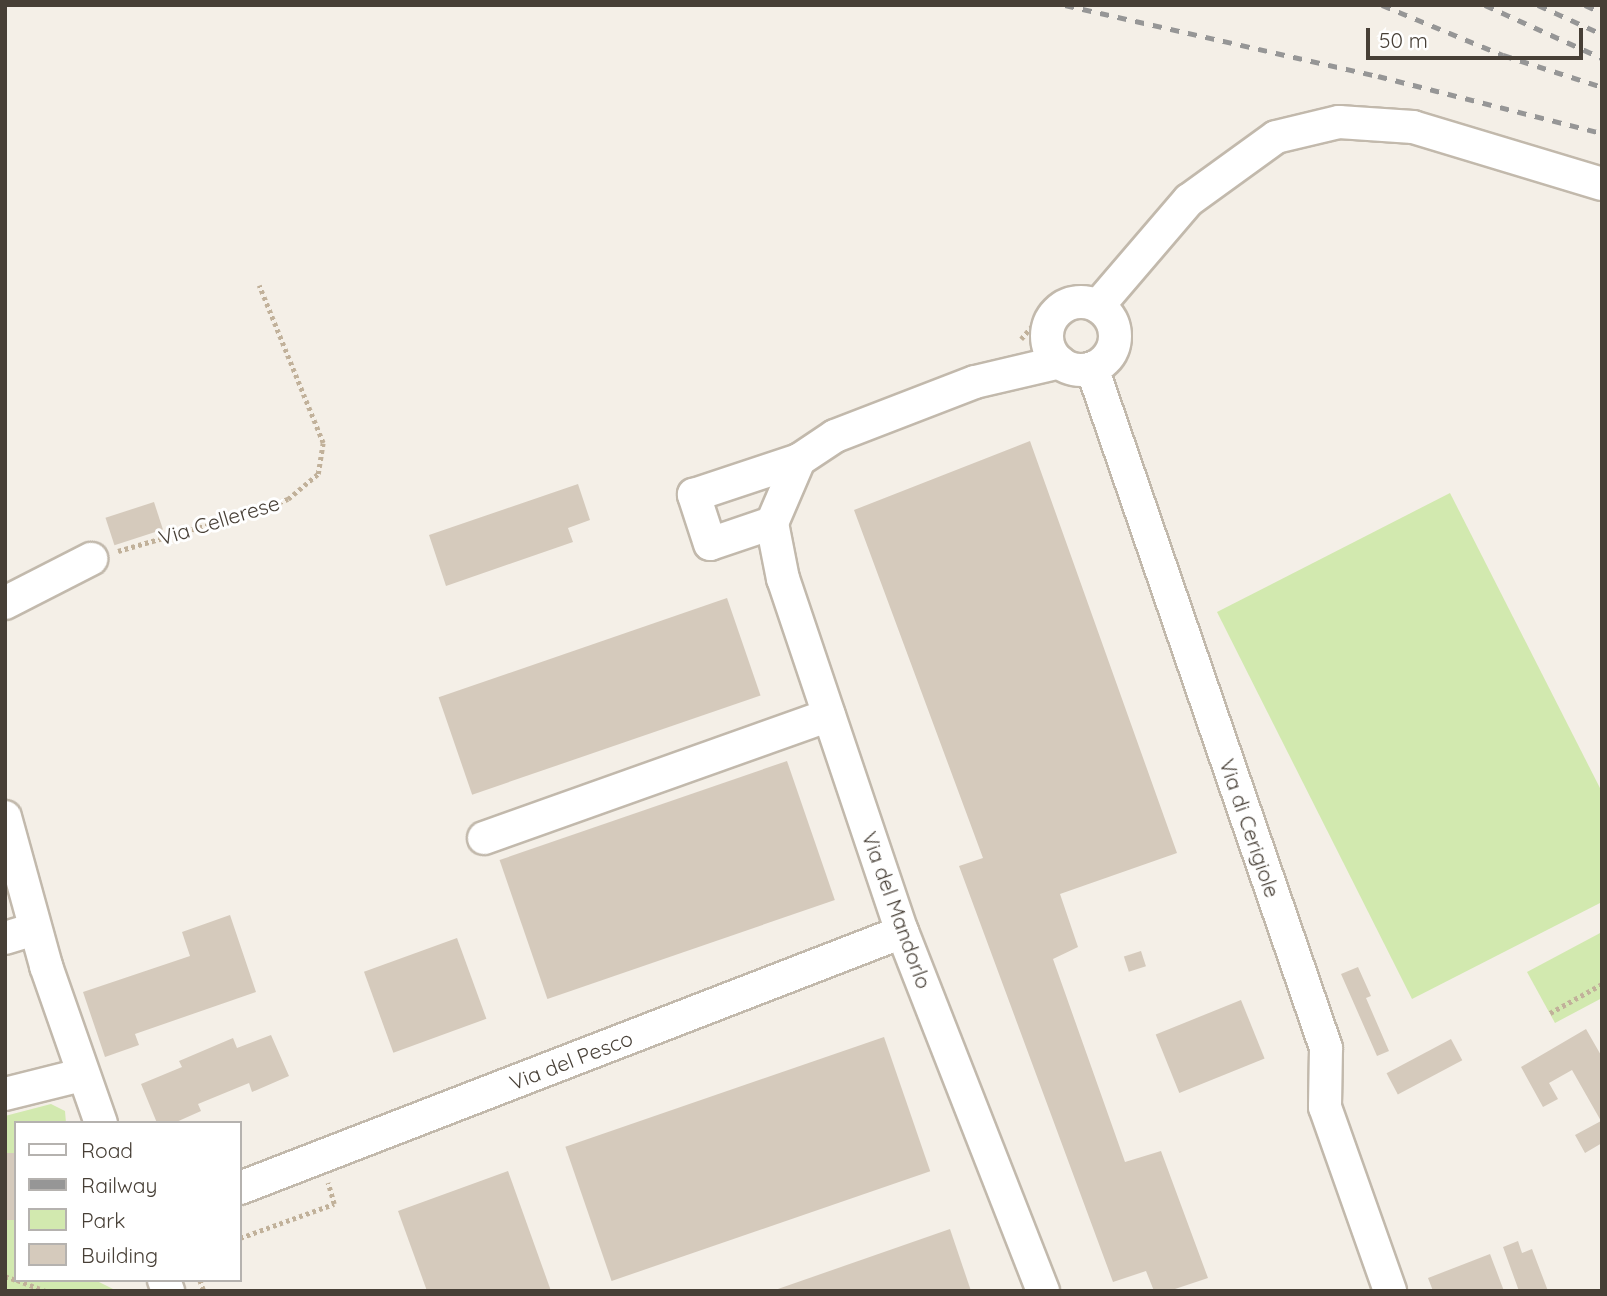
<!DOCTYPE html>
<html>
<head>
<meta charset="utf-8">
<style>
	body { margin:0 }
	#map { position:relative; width:1607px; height:1296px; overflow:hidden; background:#f4efe7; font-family:Quicksand,sans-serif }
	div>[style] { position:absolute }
	.green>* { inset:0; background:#d2e9af }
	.building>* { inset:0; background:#d5cabc; transform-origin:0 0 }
	.path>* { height:4.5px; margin-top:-2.25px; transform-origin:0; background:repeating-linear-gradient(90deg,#c1b19a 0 3.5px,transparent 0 7px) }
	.roads { filter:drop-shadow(2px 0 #c2b9ac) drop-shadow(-2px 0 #c2b9ac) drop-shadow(0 2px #c2b9ac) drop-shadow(0 -2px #c2b9ac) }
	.minor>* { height:32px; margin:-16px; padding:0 16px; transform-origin:16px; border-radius:16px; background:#fff }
	.minor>.ring { margin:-16px; padding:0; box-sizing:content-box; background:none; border:32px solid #fff; border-radius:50% }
	.rail>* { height:5px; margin-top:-2.5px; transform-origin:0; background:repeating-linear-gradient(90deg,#969696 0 9px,transparent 0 18px) }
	span { translate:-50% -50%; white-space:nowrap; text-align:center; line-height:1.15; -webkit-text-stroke:6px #fff; paint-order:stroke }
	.street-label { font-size:21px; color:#473f36 }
	.frame { position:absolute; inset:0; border:7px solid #473f36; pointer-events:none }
	.legend { position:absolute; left:14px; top:1121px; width:228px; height:161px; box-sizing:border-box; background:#fff; border:2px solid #b5b2af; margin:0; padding:9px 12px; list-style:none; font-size:21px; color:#473f36 }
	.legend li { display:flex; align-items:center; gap:14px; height:35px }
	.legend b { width:35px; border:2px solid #b5b2af }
	.scale { position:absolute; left:1366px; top:28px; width:217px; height:32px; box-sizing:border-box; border:4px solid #473f36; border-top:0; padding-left:9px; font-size:21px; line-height:24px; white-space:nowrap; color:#473f36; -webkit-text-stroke:5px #fff; paint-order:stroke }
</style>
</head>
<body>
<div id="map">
	<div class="green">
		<div style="clip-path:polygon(1450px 493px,1602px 792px,1602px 902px,1412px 999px,1217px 612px)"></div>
		<div style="clip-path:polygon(1602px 932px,1602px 998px,1555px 1023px,1527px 972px)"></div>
		<div style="clip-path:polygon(51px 1104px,65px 1111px,66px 1123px,16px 1123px,16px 1280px,95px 1280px,117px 1291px,5px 1291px,5px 1116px)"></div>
	</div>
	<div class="building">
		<div style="clip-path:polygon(1030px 441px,1177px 853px,1060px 894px,1078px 947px,1053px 959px,1125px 1162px,1161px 1151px,1208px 1278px,1169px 1291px,1154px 1291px,1146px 1271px,1113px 1282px,959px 866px,983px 858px,854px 510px)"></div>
		<div style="clip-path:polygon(578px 484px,590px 520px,568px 528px,573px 542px,446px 586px,429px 535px)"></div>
		<div style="left:154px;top:502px;width:29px;height:51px;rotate:72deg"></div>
		<div style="left:727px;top:598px;width:103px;height:305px;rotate:71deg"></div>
		<div style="left:787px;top:761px;width:147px;height:304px;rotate:71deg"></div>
		<div style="clip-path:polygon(230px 915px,256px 992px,135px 1034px,139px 1045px,105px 1057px,83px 992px,190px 956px,182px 932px)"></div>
		<div style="left:457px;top:938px;width:86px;height:99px;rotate:70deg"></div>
		<div style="left:1141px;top:951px;width:16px;height:18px;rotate:72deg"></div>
		<div style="clip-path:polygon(1358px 967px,1371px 996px,1366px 998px,1389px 1051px,1377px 1056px,1341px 974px)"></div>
		<div style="left:1241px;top:1000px;width:63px;height:92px;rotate:68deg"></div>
		<div style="clip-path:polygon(1586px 1029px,1602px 1057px,1602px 1143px,1585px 1153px,1575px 1135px,1601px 1121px,1572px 1070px,1549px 1083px,1558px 1099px,1543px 1107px,1521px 1067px)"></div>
		<div style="clip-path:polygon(271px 1035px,289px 1076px,252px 1092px,249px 1083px,198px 1104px,201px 1111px,174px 1123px,157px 1123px,141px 1084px,182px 1067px,179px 1061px,233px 1038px,237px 1048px)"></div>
		<div style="left:884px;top:1037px;width:142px;height:337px;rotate:71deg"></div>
		<div style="left:1451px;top:1039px;width:24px;height:73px;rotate:62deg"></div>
		<div style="left:16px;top:1153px;width:67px;height:11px;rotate:90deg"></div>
		<div style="clip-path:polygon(508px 1171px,551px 1291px,427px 1291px,398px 1211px)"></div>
		<div style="clip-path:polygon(950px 1229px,971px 1291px,775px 1291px,775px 1290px)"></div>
		<div style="clip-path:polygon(1518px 1241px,1522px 1253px,1532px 1249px,1548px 1291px,1519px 1291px,1503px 1247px)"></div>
		<div style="clip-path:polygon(1490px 1254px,1504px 1291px,1433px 1291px,1428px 1278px)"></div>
	</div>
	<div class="path">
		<div style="left:1021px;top:339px;width:46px;rotate:-49.4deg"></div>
		<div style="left:1051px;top:304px;width:19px;rotate:-16deg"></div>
		<div style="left:118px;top:551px;width:147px;rotate:-16.2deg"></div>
		<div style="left:259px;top:510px;width:31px;rotate:-21deg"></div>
		<div style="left:288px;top:499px;width:39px;rotate:-40deg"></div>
		<div style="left:318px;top:474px;width:31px;rotate:-81deg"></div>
		<div style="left:323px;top:443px;width:170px;rotate:-112.1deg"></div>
		<div style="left:1550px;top:1013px;width:60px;rotate:-29.1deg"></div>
		<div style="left:240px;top:1238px;width:100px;rotate:-19.9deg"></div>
		<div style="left:334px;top:1204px;width:22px;rotate:-106deg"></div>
		<div style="left:5px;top:1276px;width:12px;rotate:20deg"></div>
		<div style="left:17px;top:1280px;width:31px;rotate:21deg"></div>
		<div style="left:200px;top:1280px;width:12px;rotate:70deg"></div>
	</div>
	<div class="roads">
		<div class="minor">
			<div class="ring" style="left:1047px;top:302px;width:36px;height:36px"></div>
			<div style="left:1098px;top:306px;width:140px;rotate:-49.4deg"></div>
			<div style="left:1189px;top:200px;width:107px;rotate:-35.9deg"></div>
			<div style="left:1276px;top:137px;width:65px;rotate:-13.4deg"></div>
			<div style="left:1339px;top:122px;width:74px;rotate:3.9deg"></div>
			<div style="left:1413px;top:127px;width:197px;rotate:16.8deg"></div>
			<div style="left:1092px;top:368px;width:719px;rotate:71.01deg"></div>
			<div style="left:1326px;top:1048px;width:59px;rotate:91deg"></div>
			<div style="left:1325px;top:1107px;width:195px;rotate:70.5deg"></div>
			<div style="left:772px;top:523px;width:65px;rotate:161.3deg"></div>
			<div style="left:710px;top:544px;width:52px;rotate:-108.1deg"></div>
			<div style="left:694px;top:495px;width:111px;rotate:-18.4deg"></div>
			<div style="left:5px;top:603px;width:97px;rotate:-27.1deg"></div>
			<div style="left:5px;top:817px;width:155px;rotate:74.6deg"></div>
			<div style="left:46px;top:966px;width:166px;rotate:70.7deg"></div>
			<div style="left:484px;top:838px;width:366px;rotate:-19.6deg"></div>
			<div style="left:5px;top:938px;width:30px;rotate:-17deg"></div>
			<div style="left:5px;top:1094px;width:78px;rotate:-14deg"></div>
			<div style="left:240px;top:1188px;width:710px;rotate:-21.14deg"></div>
			<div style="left:164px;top:1280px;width:12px;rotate:70deg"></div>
			<div style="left:1043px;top:1291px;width:386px;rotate:-111.4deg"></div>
			<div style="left:902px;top:932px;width:373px;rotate:-108.6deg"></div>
			<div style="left:783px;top:579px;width:57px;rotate:-101.1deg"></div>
			<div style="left:772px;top:523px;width:69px;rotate:-66.8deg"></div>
			<div style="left:799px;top:460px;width:43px;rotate:-33.7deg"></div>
			<div style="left:835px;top:436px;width:150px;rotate:-21.1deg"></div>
			<div style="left:975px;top:382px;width:87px;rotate:-13.2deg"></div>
		</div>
	</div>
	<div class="rail">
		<div style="left:1065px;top:5px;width:321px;rotate:12.8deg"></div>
		<div style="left:1378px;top:76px;width:231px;rotate:14.3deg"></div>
		<div style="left:1382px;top:5px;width:131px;rotate:22.5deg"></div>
		<div style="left:1503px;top:55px;width:104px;rotate:17.9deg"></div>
		<div style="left:1485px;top:5px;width:128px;rotate:24.4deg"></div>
		<div style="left:1538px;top:5px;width:70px;rotate:24.4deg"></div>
		<div style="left:1585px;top:5px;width:19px;rotate:25deg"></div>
	</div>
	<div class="street-label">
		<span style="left:219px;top:520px;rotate:-17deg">Via Cellerese</span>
		<span style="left:1250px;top:828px;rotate:71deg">Via di Cerigiole</span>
		<span style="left:897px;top:910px;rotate:70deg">Via del Mandorlo</span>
		<span style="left:571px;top:1060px;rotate:-21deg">Via del Pesco</span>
	</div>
	<div class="frame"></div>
	<ul class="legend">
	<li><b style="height:9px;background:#fff"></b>Road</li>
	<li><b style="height:9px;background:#969696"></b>Railway</li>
	<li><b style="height:19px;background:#d2e9af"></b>Park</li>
	<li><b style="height:19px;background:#d5cabc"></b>Building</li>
	</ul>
	<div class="scale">50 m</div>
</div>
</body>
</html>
